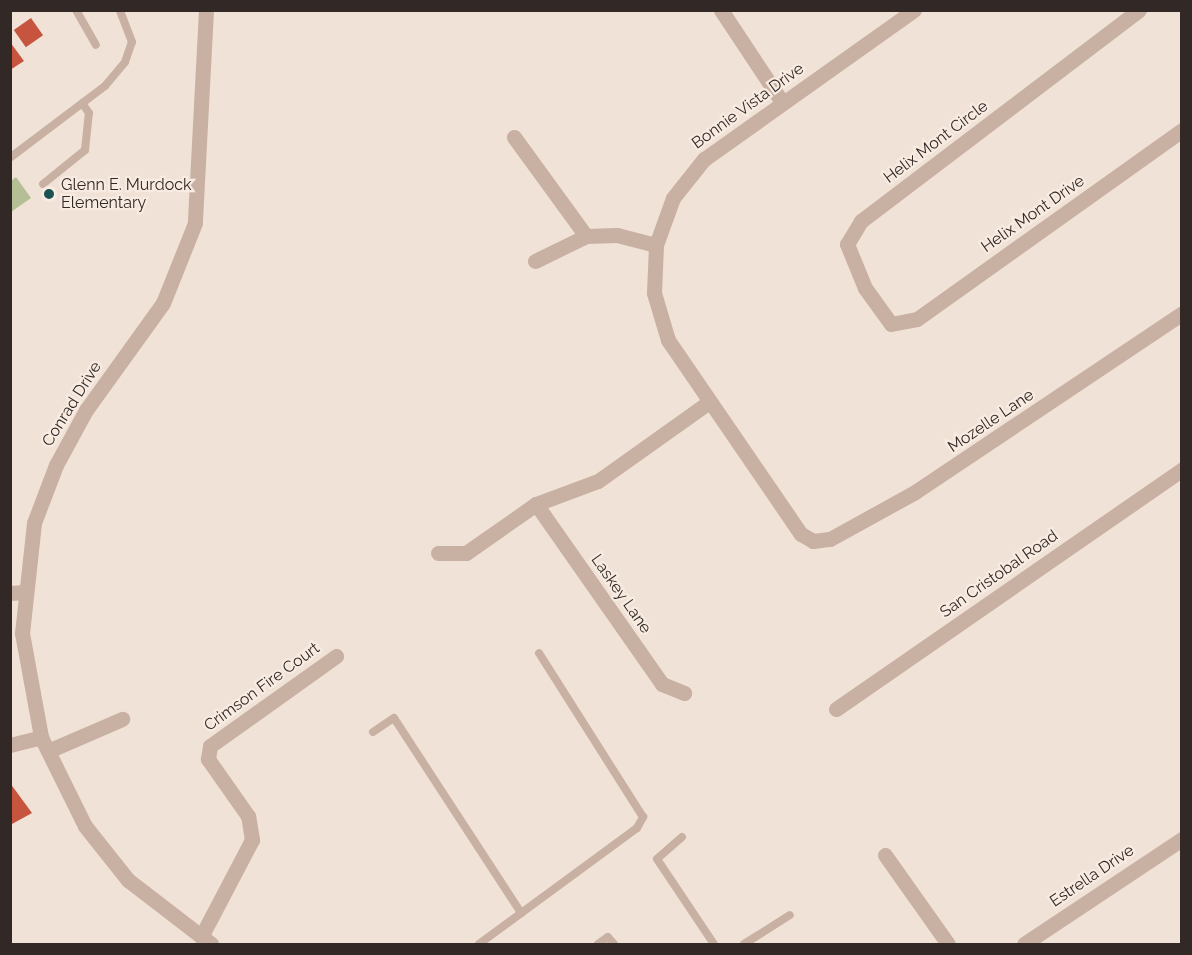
<!DOCTYPE html>
<html>
<head>
<meta charset="utf-8">
<style>
	body { margin:0 }
	#map { position:relative; width:1192px; height:955px; overflow:hidden; background:#f0e2d6; font-family:Raleway,sans-serif }
	div>[style] { position:absolute }
	.green>* { inset:0; background:#b4bf96 }
	.building>* { inset:0; background:#c6543e; transform-origin:0 0 }
	.service>* { height:8px; margin:-4px; padding:0 4px; transform-origin:4px; border-radius:4px; background:#c8b0a2 }
	.minor>* { height:15px; margin:-7.5px; padding:0 7.5px; transform-origin:7.5px; border-radius:7.5px; background:#c8b0a2 }
	.tertiary>* { height:15px; margin:-7.5px; padding:0 7.5px; transform-origin:7.5px; border-radius:7.5px; background:#c8b0a2 }
	.dots>* { width:16px; height:16px; translate:-50% -50%; box-sizing:border-box; border:3px solid #f8ece2; border-radius:50% }
	span { translate:-50% -50%; white-space:nowrap; text-align:center; line-height:1.15; -webkit-text-stroke:4.5px #f8ece2; paint-order:stroke }
	.street-label { font-size:16px; color:#322825 }
	.poi-label { font-size:16px; color:#322825 }
	.left { translate:0 -50%; text-align:left }
	.frame { position:absolute; inset:0; border:12px solid #322825; pointer-events:none }
</style>
</head>
<body>
<div id="map">
	<div class="green">
		<div style="clip-path:polygon(16px 177px,31px 198px,11px 212px,11px 181px)"></div>
	</div>
	<div class="building">
		<div style="left:31px;top:18px;width:21px;height:21px;rotate:55deg"></div>
		<div style="clip-path:polygon(10px 42px,24px 61px,10px 70px)"></div>
		<div style="clip-path:polygon(10px 783px,32px 813px,12px 824px,10px 822px)"></div>
	</div>
	<div class="service">
		<div style="left:76px;top:10px;width:40px;rotate:60.3deg"></div>
		<div style="left:11px;top:157px;width:118px;rotate:-37.1deg"></div>
		<div style="left:105px;top:86px;width:31px;rotate:-50deg"></div>
		<div style="left:125px;top:62px;width:21px;rotate:-71deg"></div>
		<div style="left:132px;top:42px;width:34px;rotate:-111deg"></div>
		<div style="left:43px;top:184px;width:54px;rotate:-39deg"></div>
		<div style="left:85px;top:150px;width:37px;rotate:-84deg"></div>
		<div style="left:89px;top:113px;width:12px;rotate:-125deg"></div>
		<div style="left:373px;top:732px;width:25px;rotate:-34deg"></div>
		<div style="left:394px;top:718px;width:233px;rotate:56.9deg"></div>
		<div style="left:682px;top:837px;width:33px;rotate:139deg"></div>
		<div style="left:657px;top:859px;width:102px;rotate:56.2deg"></div>
		<div style="left:479px;top:944px;width:196px;rotate:-36.3deg"></div>
		<div style="left:637px;top:828px;width:13px;rotate:-61deg"></div>
		<div style="left:643px;top:817px;width:194px;rotate:-122.4deg"></div>
		<div style="left:598px;top:944px;width:12px;rotate:-35deg"></div>
		<div style="left:608px;top:937px;width:9px;rotate:49deg"></div>
		<div style="left:744px;top:944px;width:54px;rotate:-32.2deg"></div>
	</div>
	<div class="minor">
		<div style="left:721px;top:10px;width:110px;rotate:56.5deg"></div>
		<div style="left:914px;top:10px;width:257px;rotate:144.6deg"></div>
		<div style="left:704px;top:159px;width:50px;rotate:128.5deg"></div>
		<div style="left:673px;top:198px;width:50px;rotate:109.9deg"></div>
		<div style="left:656px;top:245px;width:48px;rotate:92.4deg"></div>
		<div style="left:654px;top:293px;width:49px;rotate:73.4deg"></div>
		<div style="left:668px;top:340px;width:235px;rotate:55.6deg"></div>
		<div style="left:801px;top:534px;width:14px;rotate:30deg"></div>
		<div style="left:813px;top:541px;width:17px;rotate:-7deg"></div>
		<div style="left:830px;top:539px;width:97px;rotate:-28.9deg"></div>
		<div style="left:915px;top:492px;width:321px;rotate:-33.8deg"></div>
		<div style="left:1139px;top:10px;width:349px;rotate:142.8deg"></div>
		<div style="left:861px;top:221px;width:27px;rotate:121deg"></div>
		<div style="left:847px;top:244px;width:48px;rotate:67.8deg"></div>
		<div style="left:865px;top:288px;width:44px;rotate:54.2deg"></div>
		<div style="left:891px;top:324px;width:26px;rotate:-11deg"></div>
		<div style="left:917px;top:319px;width:325px;rotate:-35.5deg"></div>
		<div style="left:514px;top:137px;width:122px;rotate:54deg"></div>
		<div style="left:535px;top:261px;width:57px;rotate:-26.1deg"></div>
		<div style="left:586px;top:236px;width:31px;rotate:-2deg"></div>
		<div style="left:617px;top:235px;width:40px;rotate:14.4deg"></div>
		<div style="left:536px;top:504px;width:220px;rotate:55deg"></div>
		<div style="left:662px;top:684px;width:24px;rotate:22deg"></div>
		<div style="left:438px;top:553px;width:28px"></div>
		<div style="left:466px;top:553px;width:85px;rotate:-35deg"></div>
		<div style="left:536px;top:504px;width:66px;rotate:-20.4deg"></div>
		<div style="left:598px;top:481px;width:136px;rotate:-35.4deg"></div>
		<div style="left:10px;top:593px;width:14px;rotate:-4deg"></div>
		<div style="left:836px;top:709px;width:421px;rotate:-34.7deg"></div>
		<div style="left:48px;top:751px;width:81px;rotate:-23.4deg"></div>
		<div style="left:885px;top:855px;width:109px;rotate:54.7deg"></div>
		<div style="left:201px;top:937px;width:110px;rotate:-62.3deg"></div>
		<div style="left:252px;top:840px;width:24px;rotate:-99deg"></div>
		<div style="left:248px;top:816px;width:70px;rotate:-125.1deg"></div>
		<div style="left:208px;top:759px;width:13px;rotate:-81deg"></div>
		<div style="left:210px;top:746px;width:155px;rotate:-35.5deg"></div>
	</div>
	<div class="tertiary">
		<div style="left:206px;top:10px;width:213px;rotate:93deg"></div>
		<div style="left:195px;top:223px;width:86px;rotate:111.8deg"></div>
		<div style="left:163px;top:303px;width:132px;rotate:125.7deg"></div>
		<div style="left:86px;top:410px;width:63px;rotate:118.6deg"></div>
		<div style="left:56px;top:465px;width:62px;rotate:110.8deg"></div>
		<div style="left:34px;top:523px;width:111px;rotate:96.2deg"></div>
		<div style="left:22px;top:633px;width:106px;rotate:79.6deg"></div>
		<div style="left:41px;top:737px;width:99px;rotate:63.7deg"></div>
		<div style="left:85px;top:826px;width:69px;rotate:51.5deg"></div>
		<div style="left:128px;top:880px;width:105px;rotate:37.6deg"></div>
		<div style="left:10px;top:745px;width:32px;rotate:-14deg"></div>
		<div style="left:1024px;top:944px;width:190px;rotate:-33.6deg"></div>
	</div>
	<div class="dots">
		<div style="left:49px;top:194px;background:#1b5352"></div>
	</div>
	<div class="street-label">
		<span style="left:748px;top:106px;rotate:-36deg">Bonnie Vista Drive</span>
		<span style="left:936px;top:142px;rotate:-37deg">Helix Mont Circle</span>
		<span style="left:1033px;top:214px;rotate:-35deg">Helix Mont Drive</span>
		<span style="left:72px;top:404px;rotate:-58deg">Conrad Drive</span>
		<span style="left:991px;top:421px;rotate:-34deg">Mozelle Lane</span>
		<span style="left:999px;top:574px;rotate:-35deg">San Cristobal Road</span>
		<span style="left:621px;top:594px;rotate:55deg">Laskey Lane</span>
		<span style="left:262px;top:687px;rotate:-36deg">Crimson Fire Court</span>
		<span style="left:1092px;top:876px;rotate:-34deg">Estrella Drive</span>
	</div>
	<div class="poi-label">
		<span class="left" style="left:61px;top:194px">Glenn E. Murdock<br>Elementary</span>
	</div>
	<div class="frame"></div>
</div>
</body>
</html>
